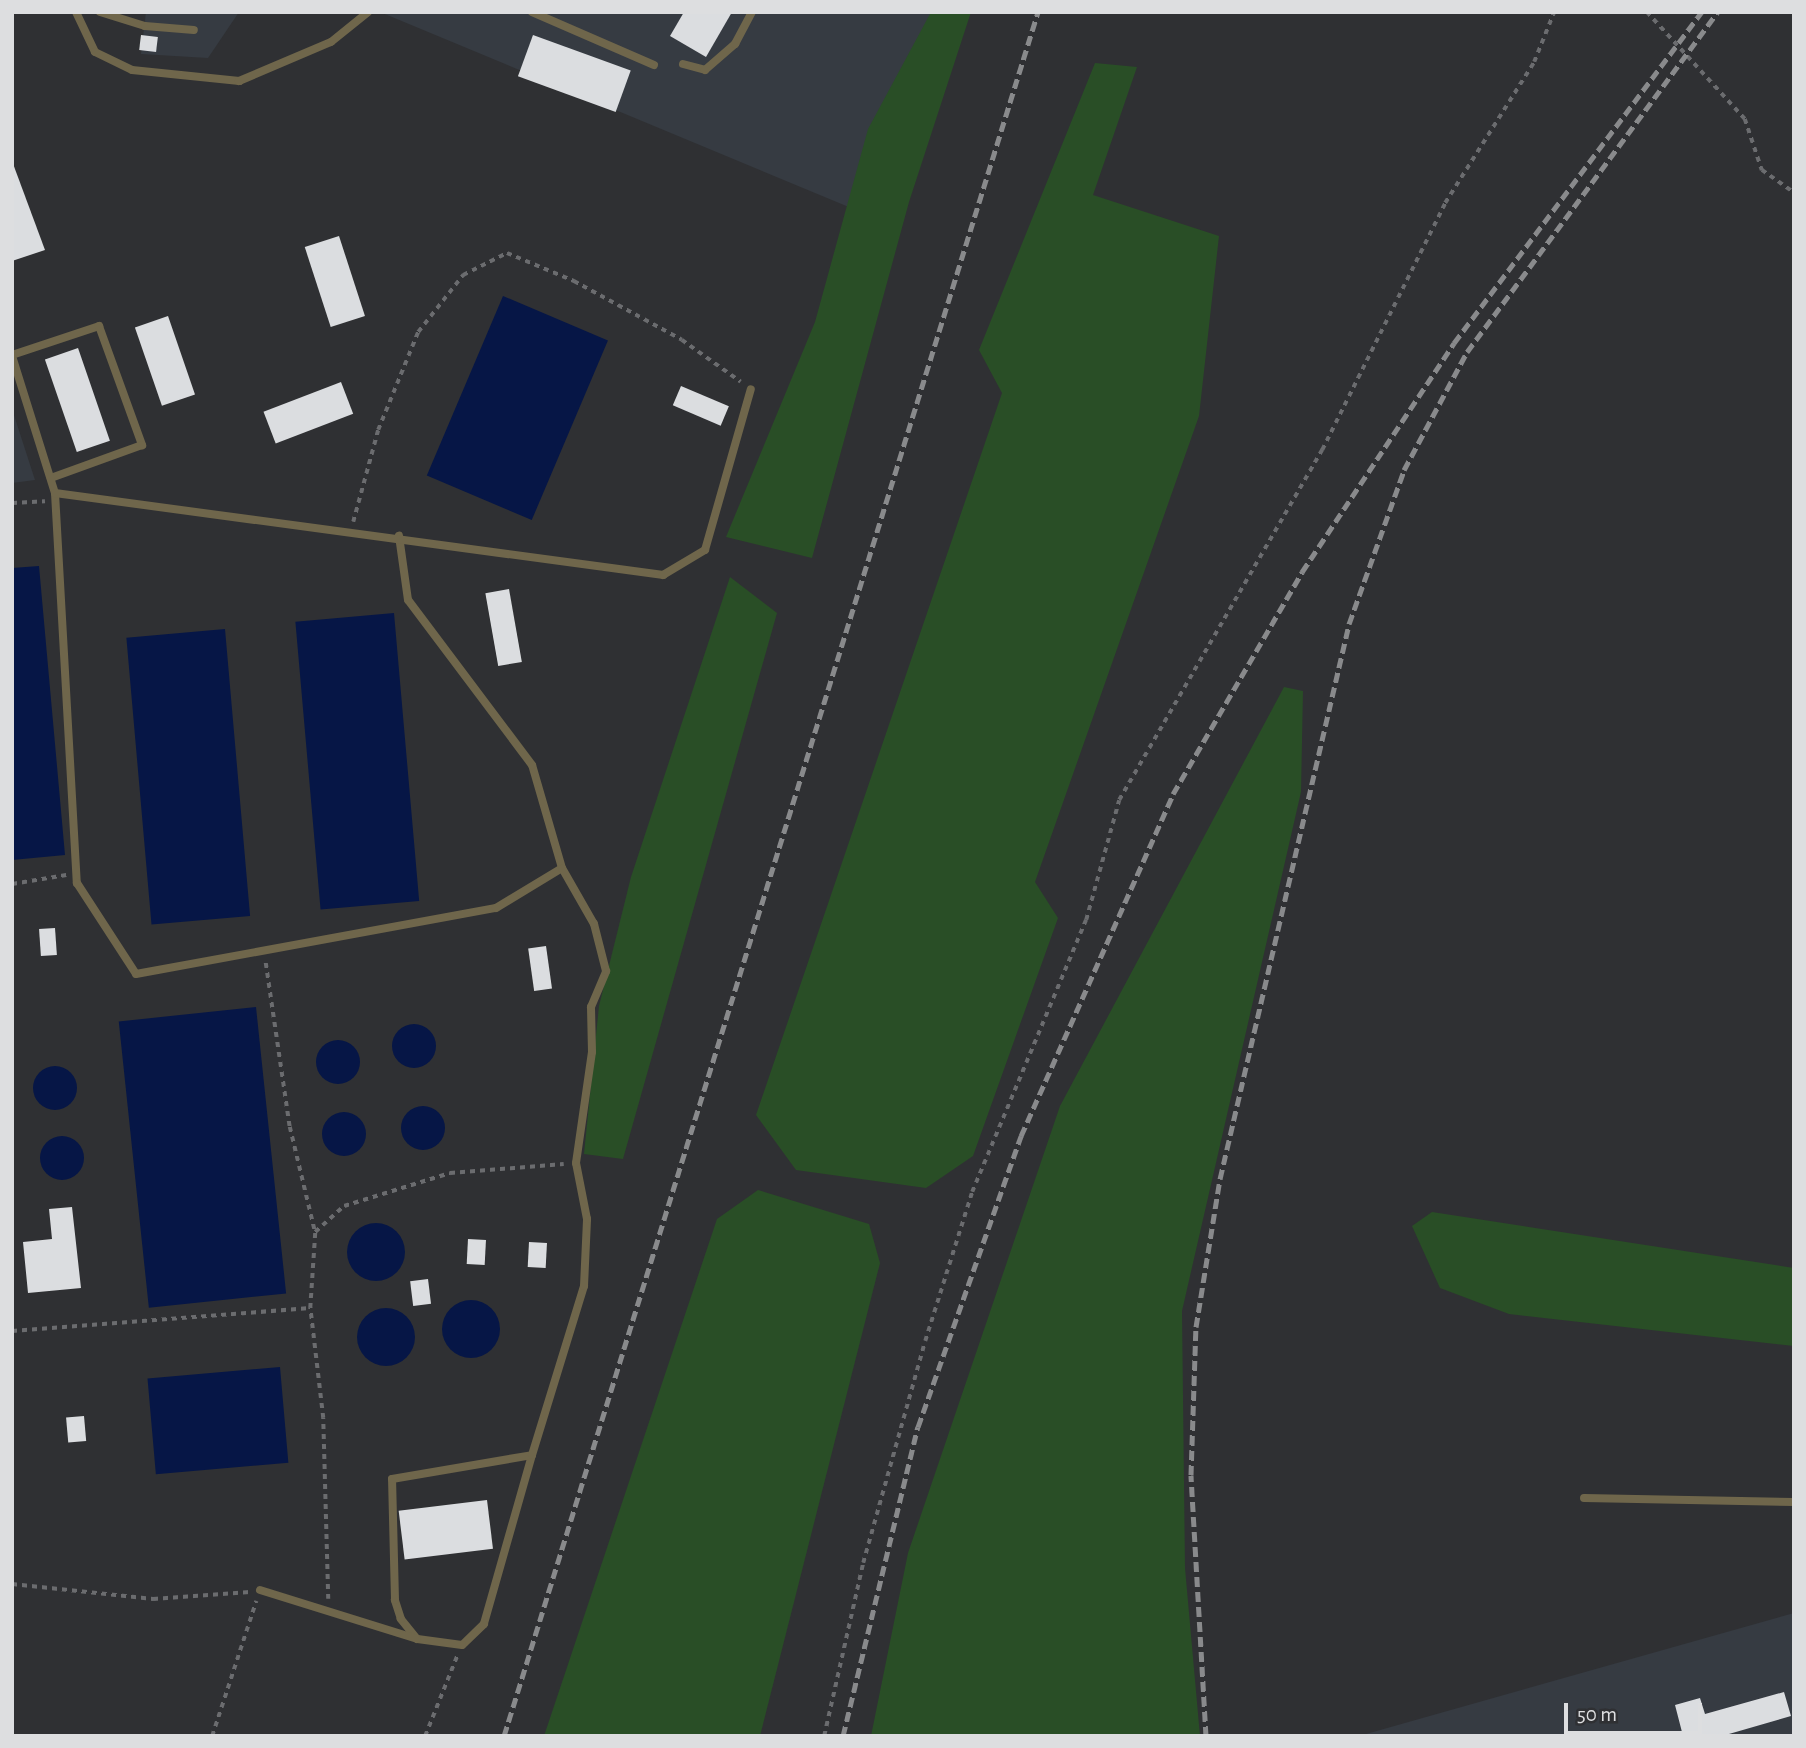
<!DOCTYPE html>
<html>
<head>
<meta charset="utf-8">
<style>
	body { margin:0 }
	#map { position:relative; width:1806px; height:1748px; overflow:hidden; background:#2f3033; font-family:"Alegreya Sans",sans-serif }
	div>[style] { position:absolute }
	.built>* { inset:0; background:#363b42 }
	.green>* { inset:0; background:#294e26 }
	.water>* { inset:0; background:#061646; transform-origin:0 0 }
	.round { border-radius:50% }
	.building>* { inset:0; background:#dbdde0; transform-origin:0 0 }
	.path>* { height:3.5px; margin-top:-1.75px; transform-origin:0; background:repeating-linear-gradient(90deg,#6b6c6f 0 5px,transparent 0 10px) }
	.lane>* { height:8px; margin:-4px; padding:0 4px; transform-origin:4px; border-radius:4px; background:#6f664b }
	.rail>* { height:5px; margin-top:-2.5px; transform-origin:0; background:repeating-linear-gradient(90deg,#898a8c 0 10px,transparent 0 15px) }
	span { translate:-50% -50%; white-space:nowrap; text-align:center; line-height:1.15; -webkit-text-stroke:7px #2f3033; paint-order:stroke }
	.frame { position:absolute; inset:0; border:14px solid #dddee0; pointer-events:none }
	.scale { position:absolute; left:1564px; top:1703px; width:138px; height:32px; box-sizing:border-box; border:4px solid #dddee0; border-top:0; padding-left:9px; font-size:21px; line-height:24px; white-space:nowrap; color:#dddee0; -webkit-text-stroke:5px #2f3033; paint-order:stroke }
</style>
</head>
<body>
<div id="map">
	<div class="built">
		<div style="clip-path:polygon(146px 12px,239px 12px,208px 58px,141px 54px)"></div>
		<div style="clip-path:polygon(380px 12px,938px 12px,856px 210px)"></div>
		<div style="clip-path:polygon(12px 409px,35px 480px,12px 483px)"></div>
		<div style="clip-path:polygon(1794px 1613px,1794px 1736px,1359px 1736px)"></div>
	</div>
	<div class="green">
		<div style="clip-path:polygon(931px 12px,971px 12px,909px 202px,812px 558px,726px 537px,815px 322px,868px 129px)"></div>
		<div style="clip-path:polygon(1095px 63px,1137px 67px,1093px 195px,1219px 236px,1199px 416px,1035px 882px,1058px 918px,973px 1156px,926px 1188px,796px 1170px,756px 1115px,1002px 393px,979px 350px)"></div>
		<div style="clip-path:polygon(730px 577px,777px 613px,623px 1159px,584px 1154px,599px 1006px,631px 877px)"></div>
		<div style="clip-path:polygon(1284px 687px,1303px 691px,1301px 792px,1182px 1311px,1185px 1568px,1200px 1736px,871px 1736px,908px 1553px,1060px 1106px)"></div>
		<div style="clip-path:polygon(758px 1190px,869px 1224px,880px 1263px,760px 1736px,544px 1736px,717px 1219px)"></div>
		<div style="clip-path:polygon(1432px 1212px,1794px 1268px,1794px 1346px,1509px 1314px,1440px 1288px,1412px 1226px)"></div>
	</div>
	<div class="water">
		<div style="left:503px;top:296px;width:114px;height:195px;rotate:23deg"></div>
		<div style="clip-path:polygon(39px 566px,65px 855px,12px 860px,12px 568px)"></div>
		<div style="left:394px;top:613px;width:289px;height:99px;rotate:85deg"></div>
		<div style="left:225px;top:629px;width:288px;height:99px;rotate:85deg"></div>
		<div style="left:256px;top:1007px;width:288px;height:138px;rotate:84deg"></div>
		<div class="round" style="left:392px;top:1024px;width:44px;height:44px"></div>
		<div class="round" style="left:316px;top:1040px;width:44px;height:44px"></div>
		<div class="round" style="left:33px;top:1066px;width:44px;height:44px"></div>
		<div class="round" style="left:401px;top:1106px;width:44px;height:44px"></div>
		<div class="round" style="left:322px;top:1112px;width:44px;height:44px"></div>
		<div class="round" style="left:40px;top:1136px;width:44px;height:44px"></div>
		<div class="round" style="left:347px;top:1223px;width:58px;height:58px"></div>
		<div class="round" style="left:442px;top:1300px;width:58px;height:58px"></div>
		<div class="round" style="left:357px;top:1308px;width:58px;height:58px"></div>
		<div style="left:280px;top:1367px;width:96px;height:133px;rotate:85deg"></div>
	</div>
	<div class="building">
		<div style="clip-path:polygon(684px 12px,732px 12px,706px 57px,670px 36px)"></div>
		<div style="left:141px;top:35px;width:17px;height:15px;rotate:7deg"></div>
		<div style="left:533px;top:35px;width:104px;height:44px;rotate:20deg"></div>
		<div style="clip-path:polygon(12px 161px,45px 250px,12px 261px)"></div>
		<div style="left:339px;top:236px;width:84px;height:36px;rotate:72deg"></div>
		<div style="left:168px;top:316px;width:83px;height:35px;rotate:71deg"></div>
		<div style="left:78px;top:348px;width:98px;height:35px;rotate:71deg"></div>
		<div style="left:341px;top:382px;width:34px;height:83px;rotate:69deg"></div>
		<div style="left:681px;top:386px;width:52px;height:21px;rotate:23deg"></div>
		<div style="left:509px;top:589px;width:74px;height:24px;rotate:80deg"></div>
		<div style="left:55px;top:928px;width:27px;height:16px;rotate:86deg"></div>
		<div style="left:546px;top:946px;width:43px;height:18px;rotate:82deg"></div>
		<div style="clip-path:polygon(72px 1207px,81px 1288px,28px 1293px,23px 1242px,52px 1239px,49px 1209px)"></div>
		<div style="left:468px;top:1239px;width:18px;height:25px;rotate:3deg"></div>
		<div style="left:529px;top:1242px;width:18px;height:25px;rotate:3deg"></div>
		<div style="left:428px;top:1279px;width:25px;height:18px;rotate:83deg"></div>
		<div style="left:84px;top:1416px;width:25px;height:18px;rotate:85deg"></div>
		<div style="left:487px;top:1500px;width:49px;height:89px;rotate:83deg"></div>
		<div style="clip-path:polygon(1784px 1692px,1791px 1716px,1722px 1736px,1683px 1736px,1675px 1705px,1700px 1698px,1705px 1714px)"></div>
	</div>
	<div class="path">
		<div style="left:1647px;top:12px;width:145px;rotate:47.5deg"></div>
		<div style="left:1745px;top:119px;width:54px;rotate:71.6deg"></div>
		<div style="left:1762px;top:170px;width:39px;rotate:35deg"></div>
		<div style="left:12px;top:503px;width:33px;rotate:-3deg"></div>
		<div style="left:353px;top:522px;width:95px;rotate:-74.8deg"></div>
		<div style="left:378px;top:430px;width:106px;rotate:-67.8deg"></div>
		<div style="left:418px;top:332px;width:73px;rotate:-51.7deg"></div>
		<div style="left:463px;top:275px;width:49px;rotate:-26.6deg"></div>
		<div style="left:507px;top:253px;width:73px;rotate:22.7deg"></div>
		<div style="left:574px;top:281px;width:123px;rotate:28.6deg"></div>
		<div style="left:682px;top:340px;width:72px;rotate:35.4deg"></div>
		<div style="left:12px;top:884px;width:55px;rotate:-9.5deg"></div>
		<div style="left:266px;top:963px;width:166px;rotate:81.7deg"></div>
		<div style="left:290px;top:1127px;width:107px;rotate:76.5deg"></div>
		<div style="left:12px;top:1331px;width:299px;rotate:-4.4deg"></div>
		<div style="left:12px;top:1584px;width:142px;rotate:6.1deg"></div>
		<div style="left:153px;top:1599px;width:97px;rotate:-4.1deg"></div>
		<div style="left:328px;top:1599px;width:181px;rotate:-91.6deg"></div>
		<div style="left:323px;top:1418px;width:111px;rotate:-96.7deg"></div>
		<div style="left:310px;top:1308px;width:76px;rotate:-86.2deg"></div>
		<div style="left:315px;top:1232px;width:39px;rotate:-42deg"></div>
		<div style="left:344px;top:1206px;width:111px;rotate:-17.3deg"></div>
		<div style="left:450px;top:1173px;width:114px;rotate:-4.5deg"></div>
		<div style="left:212px;top:1736px;width:142px;rotate:-71.9deg"></div>
		<div style="left:425px;top:1736px;width:86px;rotate:-68.2deg"></div>
		<div style="left:824px;top:1736px;width:177px;rotate:-77.3deg"></div>
		<div style="left:863px;top:1563px;width:230px;rotate:-74.4deg"></div>
		<div style="left:925px;top:1341px;width:156px;rotate:-72.5deg"></div>
		<div style="left:972px;top:1192px;width:295px;rotate:-67.3deg"></div>
		<div style="left:1086px;top:920px;width:124px;rotate:-74.6deg"></div>
		<div style="left:1119px;top:800px;width:405px;rotate:-59.9deg"></div>
		<div style="left:1322px;top:450px;width:276px;rotate:-63.5deg"></div>
		<div style="left:1445px;top:203px;width:167px;rotate:-57.7deg"></div>
		<div style="left:1534px;top:62px;width:54px;rotate:-68.2deg"></div>
	</div>
	<div class="lane">
		<div style="left:76px;top:12px;width:44px;rotate:64.6deg"></div>
		<div style="left:95px;top:52px;width:41px;rotate:25.9deg"></div>
		<div style="left:132px;top:70px;width:108px;rotate:5.9deg"></div>
		<div style="left:239px;top:81px;width:100px;rotate:-23deg"></div>
		<div style="left:331px;top:42px;width:48px;rotate:-39deg"></div>
		<div style="left:100px;top:12px;width:47px;rotate:17.3deg"></div>
		<div style="left:145px;top:26px;width:49px;rotate:4.7deg"></div>
		<div style="left:532px;top:12px;width:133px;rotate:23.5deg"></div>
		<div style="left:683px;top:64px;width:23px;rotate:15deg"></div>
		<div style="left:705px;top:70px;width:40px;rotate:-41deg"></div>
		<div style="left:735px;top:44px;width:36px;rotate:-62deg"></div>
		<div style="left:12px;top:355px;width:92px;rotate:-18.4deg"></div>
		<div style="left:99px;top:326px;width:127px;rotate:70.1deg"></div>
		<div style="left:142px;top:445px;width:97px;rotate:160.1deg"></div>
		<div style="left:12px;top:356px;width:144px;rotate:72.6deg"></div>
		<div style="left:55px;top:493px;width:391px;rotate:86.8deg"></div>
		<div style="left:77px;top:883px;width:108px;rotate:57deg"></div>
		<div style="left:136px;top:974px;width:366px;rotate:-10.4deg"></div>
		<div style="left:496px;top:908px;width:77px;rotate:-31.2deg"></div>
		<div style="left:562px;top:868px;width:107px;rotate:-106.2deg"></div>
		<div style="left:532px;top:765px;width:206px;rotate:-126.9deg"></div>
		<div style="left:408px;top:600px;width:65px;rotate:-98deg"></div>
		<div style="left:55px;top:493px;width:614px;rotate:7.68deg"></div>
		<div style="left:663px;top:575px;width:49px;rotate:-30.8deg"></div>
		<div style="left:705px;top:550px;width:167px;rotate:-74.1deg"></div>
		<div style="left:532px;top:1455px;width:176px;rotate:105.9deg"></div>
		<div style="left:484px;top:1624px;width:30px;rotate:136deg"></div>
		<div style="left:462px;top:1645px;width:45px;rotate:-172.4deg"></div>
		<div style="left:417px;top:1639px;width:26px;rotate:-129deg"></div>
		<div style="left:401px;top:1619px;width:20px;rotate:-108deg"></div>
		<div style="left:395px;top:1600px;width:121px;rotate:-91.4deg"></div>
		<div style="left:392px;top:1479px;width:142px;rotate:-9.7deg"></div>
		<div style="left:532px;top:1455px;width:177px;rotate:-72.9deg"></div>
		<div style="left:584px;top:1286px;width:67px;rotate:-87.4deg"></div>
		<div style="left:587px;top:1219px;width:57px;rotate:-101.1deg"></div>
		<div style="left:576px;top:1163px;width:112px;rotate:-81.8deg"></div>
		<div style="left:592px;top:1052px;width:45px;rotate:-91.3deg"></div>
		<div style="left:591px;top:1007px;width:39px;rotate:-67deg"></div>
		<div style="left:606px;top:971px;width:49px;rotate:-104.3deg"></div>
		<div style="left:594px;top:924px;width:64px;rotate:-119.7deg"></div>
		<div style="left:1584px;top:1498px;width:210px;rotate:1.1deg"></div>
		<div style="left:260px;top:1590px;width:164px;rotate:17.3deg"></div>
	</div>
	<div class="rail">
		<div style="left:504px;top:1736px;width:1805px;rotate:-72.79deg"></div>
		<div style="left:843px;top:1736px;width:318px;rotate:-76.4deg"></div>
		<div style="left:918px;top:1427px;width:309px;rotate:-70.5deg"></div>
		<div style="left:1021px;top:1136px;width:374px;rotate:-66deg"></div>
		<div style="left:1173px;top:794px;width:257px;rotate:-59.8deg"></div>
		<div style="left:1302px;top:572px;width:275px;rotate:-56.4deg"></div>
		<div style="left:1454px;top:343px;width:414px;rotate:-53.2deg"></div>
		<div style="left:1206px;top:1736px;width:261px;rotate:-93.3deg"></div>
		<div style="left:1191px;top:1475px;width:148px;rotate:-88.1deg"></div>
		<div style="left:1196px;top:1327px;width:150px;rotate:-80.8deg"></div>
		<div style="left:1220px;top:1179px;width:570px;rotate:-76.91deg"></div>
		<div style="left:1349px;top:624px;width:164px;rotate:-70.3deg"></div>
		<div style="left:1404px;top:470px;width:134px;rotate:-61.9deg"></div>
		<div style="left:1467px;top:352px;width:423px;rotate:-53.6deg"></div>
	</div>
	<div class="frame"></div>
	<div class="scale">50 m</div>
</div>
</body>
</html>
